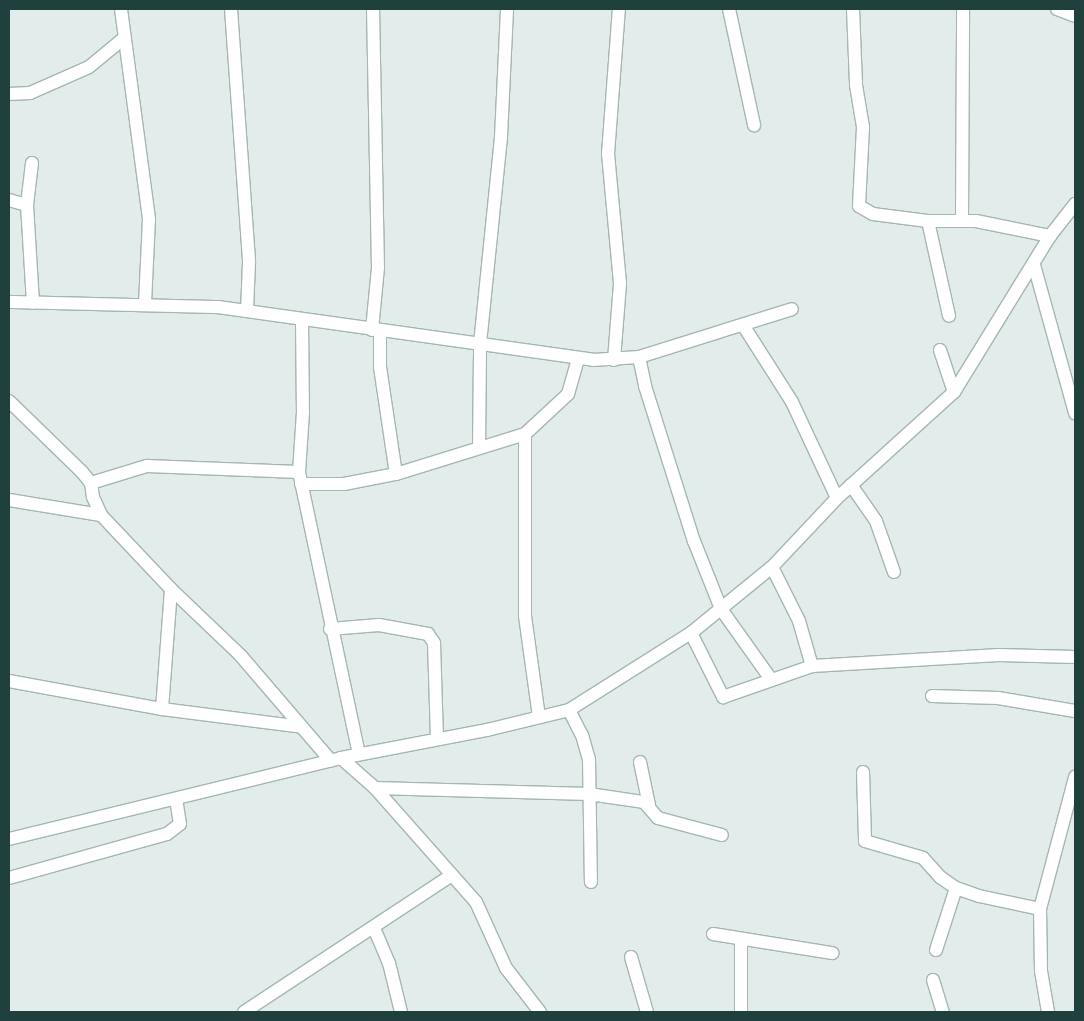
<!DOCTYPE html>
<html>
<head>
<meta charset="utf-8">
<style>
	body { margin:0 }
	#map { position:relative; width:1084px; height:1021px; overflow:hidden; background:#e2edeb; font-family:Montserrat,sans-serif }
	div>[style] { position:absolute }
	.roads { filter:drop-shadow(1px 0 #a4b6b4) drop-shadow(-1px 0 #a4b6b4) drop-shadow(0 1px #a4b6b4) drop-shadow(0 -1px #a4b6b4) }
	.minor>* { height:12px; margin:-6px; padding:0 6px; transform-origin:6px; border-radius:6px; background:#fff }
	span { translate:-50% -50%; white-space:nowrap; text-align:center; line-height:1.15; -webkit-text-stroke:4px #f3f9f8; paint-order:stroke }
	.frame { position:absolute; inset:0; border:10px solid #20403e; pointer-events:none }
</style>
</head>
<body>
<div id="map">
	<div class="roads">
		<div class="minor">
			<div style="left:121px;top:9px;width:212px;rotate:82.4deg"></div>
			<div style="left:149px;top:219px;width:86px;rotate:92.7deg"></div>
			<div style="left:231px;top:9px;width:254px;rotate:85.9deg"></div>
			<div style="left:249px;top:262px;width:49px;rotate:92.3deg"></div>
			<div style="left:729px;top:9px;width:119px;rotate:77.8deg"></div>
			<div style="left:853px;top:9px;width:76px;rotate:87.7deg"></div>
			<div style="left:856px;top:85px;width:43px;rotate:80.5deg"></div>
			<div style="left:863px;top:127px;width:79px;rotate:92.9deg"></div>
			<div style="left:859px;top:206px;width:16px;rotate:30deg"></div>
			<div style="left:873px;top:214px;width:55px;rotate:7.3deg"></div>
			<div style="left:928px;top:221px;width:48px"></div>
			<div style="left:976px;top:221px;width:76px;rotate:11.5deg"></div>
			<div style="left:1057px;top:9px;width:19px;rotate:21deg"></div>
			<div style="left:9px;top:94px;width:21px;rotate:-3deg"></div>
			<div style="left:30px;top:93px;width:64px;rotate:-23.8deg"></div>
			<div style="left:89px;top:67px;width:45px;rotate:-39.6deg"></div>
			<div style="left:32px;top:163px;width:42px;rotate:96.8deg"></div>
			<div style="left:27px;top:205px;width:98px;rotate:86.5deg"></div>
			<div style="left:9px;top:200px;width:19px;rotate:16deg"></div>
			<div style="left:962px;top:219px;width:210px;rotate:-89.7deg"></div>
			<div style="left:928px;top:221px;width:97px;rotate:77.5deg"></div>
			<div style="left:1034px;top:265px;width:154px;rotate:74.5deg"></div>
			<div style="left:9px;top:302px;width:209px;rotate:1.4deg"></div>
			<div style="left:218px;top:307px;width:379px;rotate:8deg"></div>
			<div style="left:593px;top:360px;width:46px;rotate:-3.7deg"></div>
			<div style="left:639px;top:357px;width:160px;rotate:-17.4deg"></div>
			<div style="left:302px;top:320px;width:92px;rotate:89.4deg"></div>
			<div style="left:303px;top:412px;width:60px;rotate:93.8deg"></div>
			<div style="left:299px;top:472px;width:288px;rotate:78deg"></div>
			<div style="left:743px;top:325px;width:91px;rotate:57.5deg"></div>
			<div style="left:792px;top:402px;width:106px;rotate:64.9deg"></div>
			<div style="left:372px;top:330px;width:62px;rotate:-84.5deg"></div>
			<div style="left:378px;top:268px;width:259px;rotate:-91.1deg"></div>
			<div style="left:380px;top:331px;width:36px;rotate:90deg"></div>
			<div style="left:380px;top:367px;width:108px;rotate:81.5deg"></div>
			<div style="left:940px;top:350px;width:44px;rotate:71.6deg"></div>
			<div style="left:639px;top:357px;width:30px;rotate:78deg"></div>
			<div style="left:645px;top:386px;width:163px;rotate:72.5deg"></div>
			<div style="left:694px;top:541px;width:73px;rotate:68.3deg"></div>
			<div style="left:721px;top:609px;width:85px;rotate:54.6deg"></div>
			<div style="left:614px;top:360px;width:77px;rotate:-85.5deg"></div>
			<div style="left:620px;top:283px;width:130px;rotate:-95.3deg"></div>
			<div style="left:608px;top:154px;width:145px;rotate:-85.7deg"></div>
			<div style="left:9px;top:401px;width:102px;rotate:44.2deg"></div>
			<div style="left:82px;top:472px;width:14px;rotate:51deg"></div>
			<div style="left:91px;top:483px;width:14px;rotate:82deg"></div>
			<div style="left:93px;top:497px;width:20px;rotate:66deg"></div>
			<div style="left:101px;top:515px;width:102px;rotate:46.6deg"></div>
			<div style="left:171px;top:589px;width:97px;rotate:43.7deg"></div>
			<div style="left:241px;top:656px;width:138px;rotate:49.4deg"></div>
			<div style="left:525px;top:434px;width:182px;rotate:90deg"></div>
			<div style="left:525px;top:616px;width:102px;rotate:82.1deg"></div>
			<div style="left:479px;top:448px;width:104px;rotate:-89.4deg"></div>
			<div style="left:480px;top:344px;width:208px;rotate:-84.2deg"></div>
			<div style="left:501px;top:137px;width:128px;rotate:-87.3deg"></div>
			<div style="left:91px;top:483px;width:59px;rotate:-16.9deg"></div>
			<div style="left:147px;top:466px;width:152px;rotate:2.3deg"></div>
			<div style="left:301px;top:484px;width:43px"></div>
			<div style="left:344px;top:484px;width:53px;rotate:-10.9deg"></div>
			<div style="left:396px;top:474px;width:135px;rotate:-17.2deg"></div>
			<div style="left:525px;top:434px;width:59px;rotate:-42.9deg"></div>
			<div style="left:568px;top:394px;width:36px;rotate:-74deg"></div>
			<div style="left:851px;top:485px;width:44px;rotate:55.2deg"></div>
			<div style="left:876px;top:521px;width:54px;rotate:70.6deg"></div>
			<div style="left:9px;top:500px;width:93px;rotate:9.3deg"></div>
			<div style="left:772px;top:567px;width:60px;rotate:63.4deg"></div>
			<div style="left:799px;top:621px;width:47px;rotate:73.9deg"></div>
			<div style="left:330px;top:629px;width:49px;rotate:-4.7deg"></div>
			<div style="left:379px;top:625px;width:50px;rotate:10.4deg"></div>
			<div style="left:428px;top:634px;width:11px;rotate:56deg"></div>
			<div style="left:434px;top:643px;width:95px;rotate:88.2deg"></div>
			<div style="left:691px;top:633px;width:72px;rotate:63.4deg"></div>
			<div style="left:723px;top:697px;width:94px;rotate:-19.2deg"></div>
			<div style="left:812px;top:666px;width:187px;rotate:-3.4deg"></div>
			<div style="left:999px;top:655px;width:76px;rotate:1.5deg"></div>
			<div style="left:9px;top:681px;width:156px;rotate:10.4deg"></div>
			<div style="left:162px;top:709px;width:141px;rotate:7.3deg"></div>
			<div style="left:932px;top:696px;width:66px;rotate:1.7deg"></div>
			<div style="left:998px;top:698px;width:78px;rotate:9.6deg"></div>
			<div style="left:162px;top:709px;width:120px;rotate:-85.7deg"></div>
			<div style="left:569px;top:710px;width:28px;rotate:63deg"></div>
			<div style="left:582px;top:735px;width:25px;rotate:74deg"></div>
			<div style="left:589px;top:759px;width:123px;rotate:89.1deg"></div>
			<div style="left:341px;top:758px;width:45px;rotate:41.4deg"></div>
			<div style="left:375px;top:788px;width:152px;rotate:48.5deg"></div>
			<div style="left:476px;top:902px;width:72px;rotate:65.6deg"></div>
			<div style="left:506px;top:968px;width:56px;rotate:52.3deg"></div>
			<div style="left:640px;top:762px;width:44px;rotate:78.2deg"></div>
			<div style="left:863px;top:772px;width:69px;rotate:88.3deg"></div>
			<div style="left:865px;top:841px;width:60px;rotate:16.3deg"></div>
			<div style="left:923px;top:858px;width:25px;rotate:48deg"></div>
			<div style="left:940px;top:877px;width:19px;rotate:35deg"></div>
			<div style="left:956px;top:888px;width:24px;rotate:19deg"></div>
			<div style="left:979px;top:896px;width:62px;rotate:12deg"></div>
			<div style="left:375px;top:788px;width:214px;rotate:1.6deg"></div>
			<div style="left:589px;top:794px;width:56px;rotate:8.3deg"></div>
			<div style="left:644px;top:802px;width:21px;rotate:49deg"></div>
			<div style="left:658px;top:818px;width:66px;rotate:14.9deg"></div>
			<div style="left:9px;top:839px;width:342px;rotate:-13.7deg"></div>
			<div style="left:341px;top:758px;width:149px;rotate:-10.9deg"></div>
			<div style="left:487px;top:730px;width:84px;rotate:-13.7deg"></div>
			<div style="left:569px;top:710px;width:144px;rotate:-32.3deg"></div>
			<div style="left:691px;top:633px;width:104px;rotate:-39.2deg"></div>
			<div style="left:772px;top:567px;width:95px;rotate:-46.7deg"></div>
			<div style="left:837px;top:498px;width:158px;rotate:-42.2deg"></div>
			<div style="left:954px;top:392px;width:183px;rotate:-58.4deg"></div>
			<div style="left:1050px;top:236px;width:41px;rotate:-52deg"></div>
			<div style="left:9px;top:878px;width:164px;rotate:-15.6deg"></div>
			<div style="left:167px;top:834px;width:16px;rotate:-38deg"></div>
			<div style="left:180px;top:824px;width:24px;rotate:-99deg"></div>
			<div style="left:374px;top:928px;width:38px;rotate:67deg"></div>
			<div style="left:389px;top:963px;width:50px;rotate:76.2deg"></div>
			<div style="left:713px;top:934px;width:121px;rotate:9.1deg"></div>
			<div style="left:741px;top:939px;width:73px;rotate:90deg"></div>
			<div style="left:936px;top:950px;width:65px;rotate:-72.1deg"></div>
			<div style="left:631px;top:957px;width:57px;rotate:73.8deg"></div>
			<div style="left:933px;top:980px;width:34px;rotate:73deg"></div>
			<div style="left:244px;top:1012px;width:249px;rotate:-33.4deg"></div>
			<div style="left:1048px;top:1012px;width:42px;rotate:-99.7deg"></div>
			<div style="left:1041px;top:971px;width:62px;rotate:-90.9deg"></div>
			<div style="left:1040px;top:909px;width:137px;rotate:-75.1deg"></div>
		</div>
	</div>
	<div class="frame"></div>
</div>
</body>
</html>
